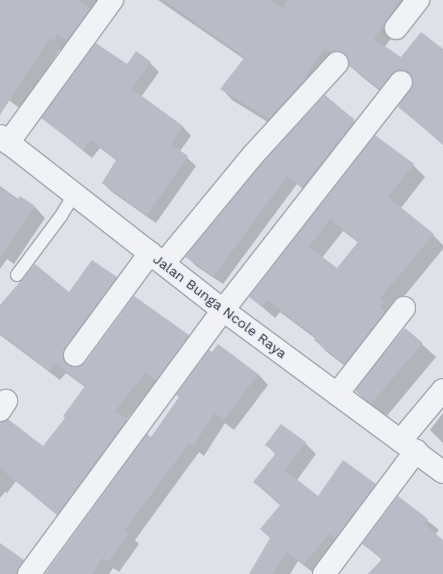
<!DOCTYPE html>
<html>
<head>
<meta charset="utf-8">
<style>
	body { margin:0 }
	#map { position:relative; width:443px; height:574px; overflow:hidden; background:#dee1e7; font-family:"Work Sans",sans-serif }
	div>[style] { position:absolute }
	.shadow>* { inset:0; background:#0003 }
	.building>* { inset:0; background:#b9bcc7; transform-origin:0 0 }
	.roads { filter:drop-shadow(1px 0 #a4a7b1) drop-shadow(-1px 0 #a4a7b1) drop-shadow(0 1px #a4a7b1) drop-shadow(0 -1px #a4a7b1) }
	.service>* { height:12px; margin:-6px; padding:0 6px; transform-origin:6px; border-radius:6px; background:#f1f2f6 }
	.minor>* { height:22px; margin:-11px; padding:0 11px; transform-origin:11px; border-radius:11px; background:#f1f2f6 }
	span { translate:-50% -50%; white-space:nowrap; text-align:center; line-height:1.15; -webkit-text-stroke:4px #eef0f5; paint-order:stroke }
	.street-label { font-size:14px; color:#282d3e }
</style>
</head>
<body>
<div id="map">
	<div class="shadow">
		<div style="clip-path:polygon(0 0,113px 0,63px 51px,60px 49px,21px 109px,4px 97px,0 103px)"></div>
		<div style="clip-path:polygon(158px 0,417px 0,385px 47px,401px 58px,443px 50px,443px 145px,399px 106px,414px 84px,414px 79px,406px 81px,390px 99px,361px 76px,350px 66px,350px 61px,342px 63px,279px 129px,232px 100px,222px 89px,244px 59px)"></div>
		<div style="clip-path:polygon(150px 63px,159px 72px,141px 97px,183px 127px,191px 136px,180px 151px,196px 166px,156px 223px,112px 192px,103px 183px,117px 161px,100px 148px,92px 158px,43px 118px,127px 65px)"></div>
		<div style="clip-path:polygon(325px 96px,364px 130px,312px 196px,297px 184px,223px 284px,196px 266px,187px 257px)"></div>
		<div style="clip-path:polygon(evenodd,376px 136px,413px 165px,425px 177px,401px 208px,433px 235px,443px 245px,443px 249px,392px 311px,357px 375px,328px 353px,315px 340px,316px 339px,280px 312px,275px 318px,251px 297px,376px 136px,343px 231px,359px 243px,337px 269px,322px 258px,343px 231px)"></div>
		<div style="clip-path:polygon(0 186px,18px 199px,34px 206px,45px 218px,14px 264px,7px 259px,0 269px)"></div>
		<div style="clip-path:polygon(116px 278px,126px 288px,72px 365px,73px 368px,81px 367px,86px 363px,134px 297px,188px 336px,198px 346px,166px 390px,156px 383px,126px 420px,137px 430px,67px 523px,16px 481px,7px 493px,5px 492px,0 498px,0 423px,43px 448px,66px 418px,85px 387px,66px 373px,60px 380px,0 335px,0 307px,69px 293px)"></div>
		<div style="clip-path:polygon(405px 329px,436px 357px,386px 417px,370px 405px,356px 391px)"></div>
		<div style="clip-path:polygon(258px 374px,268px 385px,234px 430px,225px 423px,204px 456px,199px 452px,135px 540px,139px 544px,119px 572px,113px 568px,109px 574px,48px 574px,152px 439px)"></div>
		<div style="clip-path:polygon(443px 413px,443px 443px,430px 430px)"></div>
		<div style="clip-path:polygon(281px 425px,305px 443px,316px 454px,297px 480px,318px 497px,375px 484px,386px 495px,315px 574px,298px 561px,290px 574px,258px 574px,281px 506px,254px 482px,276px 455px,267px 445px)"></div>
		<div style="clip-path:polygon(398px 497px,439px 530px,435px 535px,443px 541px,443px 574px,369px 574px,382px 560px,364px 544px)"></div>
	</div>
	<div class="building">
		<div style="clip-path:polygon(0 0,78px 0,90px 9px,67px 40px,58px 34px,52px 42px,49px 39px,0 115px)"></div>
		<div style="clip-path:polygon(163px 0,269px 0,283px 8px,288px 0,400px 0,374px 39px,401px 57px,421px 32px,443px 49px,443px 144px,398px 107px,413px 84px,413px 78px,409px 72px,402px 70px,396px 71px,380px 89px,349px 66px,349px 60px,345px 54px,339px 51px,331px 53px,325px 48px,304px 78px,305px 79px,269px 119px,220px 89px,245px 57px)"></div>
		<div style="clip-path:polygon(96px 43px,127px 64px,136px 51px,151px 62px,132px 89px,183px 126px,171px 144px,188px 156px,147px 215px,102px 183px,116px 160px,91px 140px,83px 150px,41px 118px)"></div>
		<div style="clip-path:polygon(325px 95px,355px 120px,302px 188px,287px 176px,214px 276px,185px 257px,263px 162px)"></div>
		<div style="clip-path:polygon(evenodd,375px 135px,414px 164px,388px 197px,434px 234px,380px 298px,384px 302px,380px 307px,385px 312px,345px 364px,314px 340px,316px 337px,267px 300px,262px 307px,249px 297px,375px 135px,330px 219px,358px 242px,337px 268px,309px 247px,330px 219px)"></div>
		<div style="clip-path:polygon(0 187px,17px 200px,20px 196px,35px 206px,0 258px)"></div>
		<div style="clip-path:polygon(92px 260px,117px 277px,65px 348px,63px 354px,64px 360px,67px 365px,74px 367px,80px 366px,85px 363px,134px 296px,189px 335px,156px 381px,145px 373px,115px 411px,127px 419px,57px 515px,0 468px,0 422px,8px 419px,43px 446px,65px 418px,63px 416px,85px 386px,55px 363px,49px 371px,0 333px,0 305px,35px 264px,69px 292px)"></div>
		<div style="left:405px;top:328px;width:23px;height:80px;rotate:40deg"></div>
		<div style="clip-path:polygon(218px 344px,258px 374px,224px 420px,215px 413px,193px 446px,189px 443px,125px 530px,129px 533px,108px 562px,102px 558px,92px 574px,45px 574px,147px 434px,151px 437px,179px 397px,176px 395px,209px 350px,212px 352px)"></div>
		<div style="clip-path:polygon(281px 424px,306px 442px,285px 470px,318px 496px,343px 460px,376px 484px,335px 538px,329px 534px,303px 565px,287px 551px,273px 574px,249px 574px,270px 538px,260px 529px,281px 504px,253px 482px,276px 453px,265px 445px)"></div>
		<div style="clip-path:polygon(398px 496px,428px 519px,424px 524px,443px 540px,443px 574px,368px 574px,382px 559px,362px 544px)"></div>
		<div style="clip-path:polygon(0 543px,24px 560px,17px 574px,0 574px)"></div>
	</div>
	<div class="roads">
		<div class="service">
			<div style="left:17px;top:275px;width:74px;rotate:-53.3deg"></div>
			<div style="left:61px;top:216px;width:27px;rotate:-59deg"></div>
		</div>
		<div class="minor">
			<div style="left:396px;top:28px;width:36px;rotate:-52deg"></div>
			<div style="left:0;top:136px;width:283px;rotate:38deg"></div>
			<div style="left:223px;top:310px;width:273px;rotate:36.4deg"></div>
			<div style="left:8px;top:143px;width:177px;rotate:-54deg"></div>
			<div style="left:164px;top:263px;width:141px;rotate:-50.5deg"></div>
			<div style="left:254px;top:154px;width:123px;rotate:-47.6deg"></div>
			<div style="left:75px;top:355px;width:127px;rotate:-53.7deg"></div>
			<div style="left:337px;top:394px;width:109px;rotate:-52.1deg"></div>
			<div style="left:0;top:410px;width:11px;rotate:-56deg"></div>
			<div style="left:401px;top:440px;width:65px;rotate:-50deg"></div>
			<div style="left:29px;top:574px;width:328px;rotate:-53.7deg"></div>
			<div style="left:223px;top:310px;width:289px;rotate:-52deg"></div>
			<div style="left:324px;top:574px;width:154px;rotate:-53.2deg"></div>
		</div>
	</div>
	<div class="street-label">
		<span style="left:220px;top:306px;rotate:37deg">Jalan Bunga Ncole Raya</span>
	</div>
</div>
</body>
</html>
